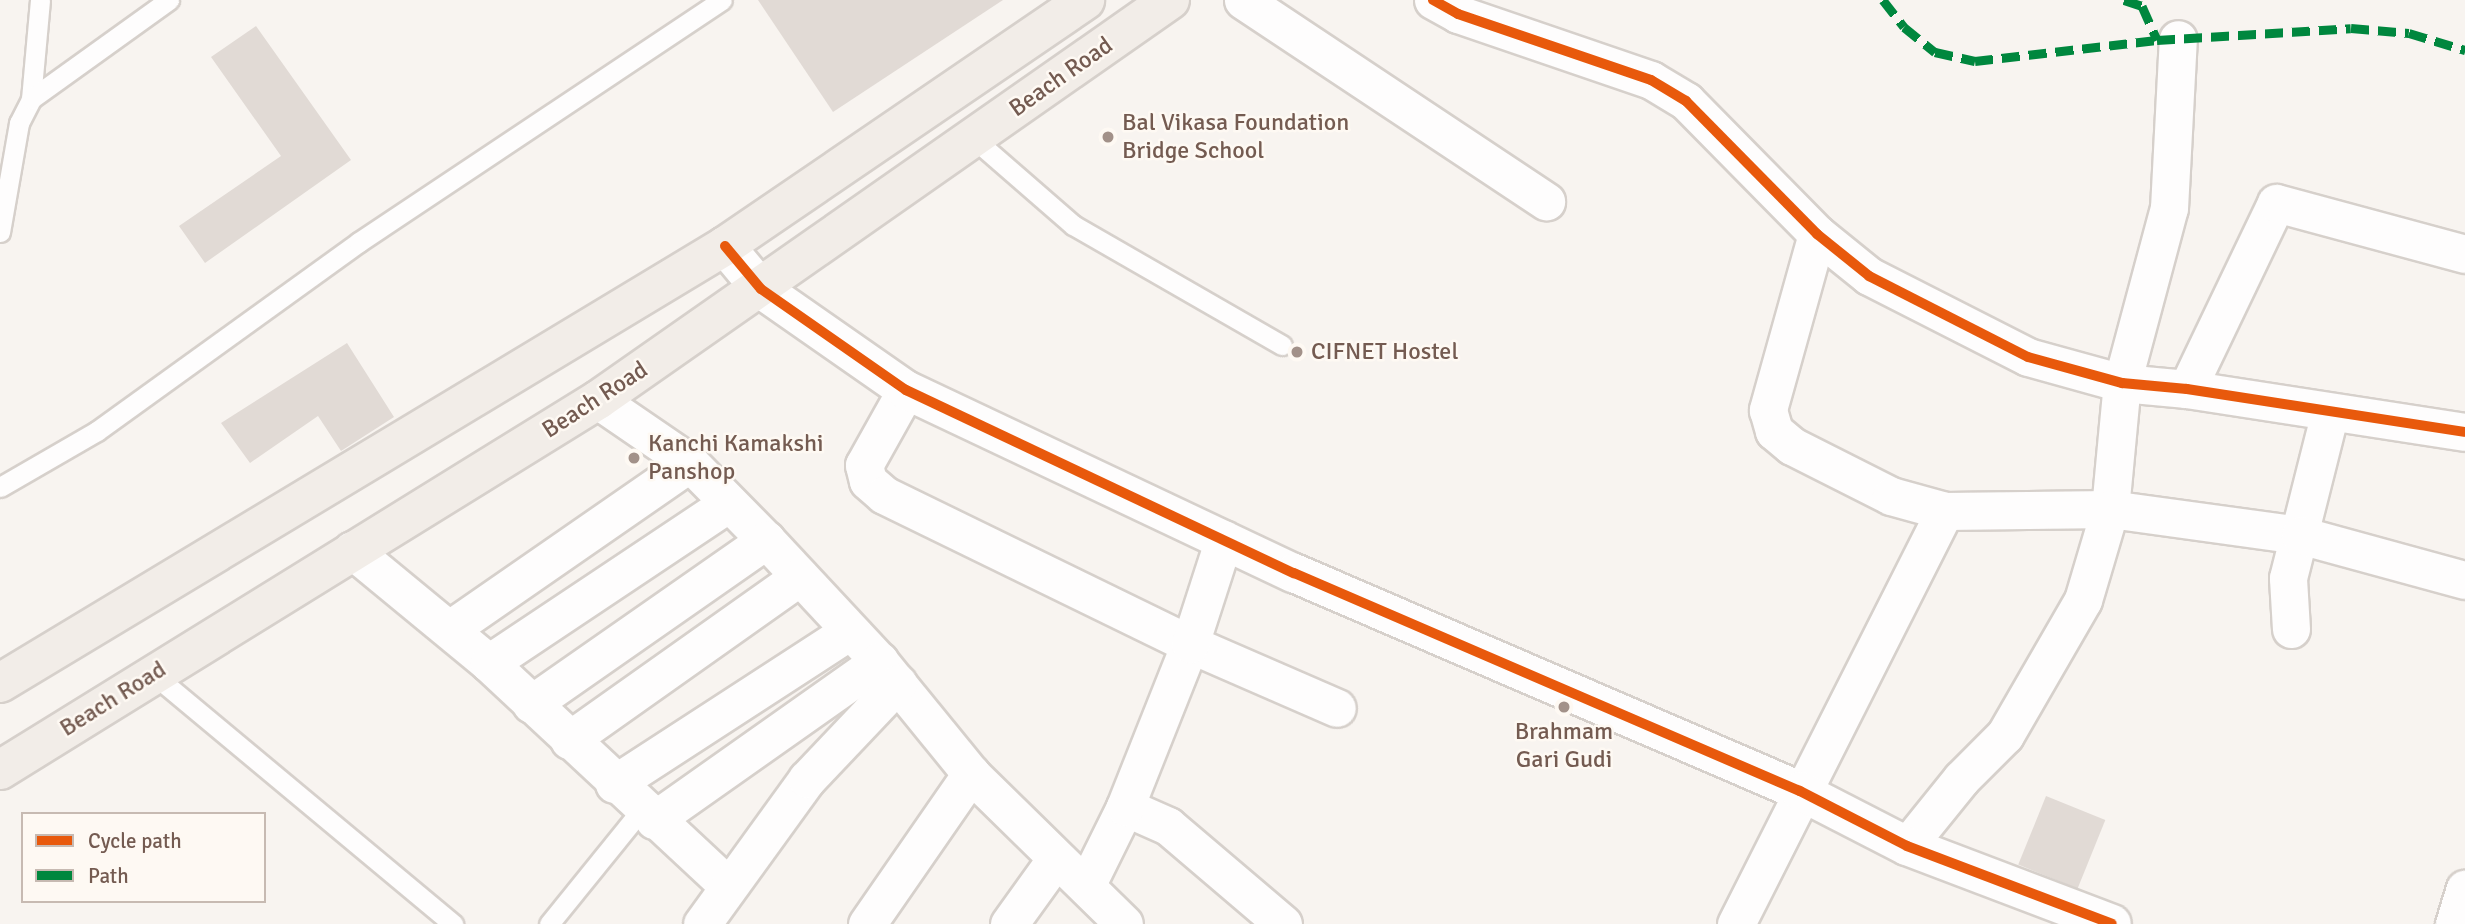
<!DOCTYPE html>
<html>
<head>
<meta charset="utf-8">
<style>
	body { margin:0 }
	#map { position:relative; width:2465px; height:924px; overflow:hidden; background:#f8f4f0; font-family:Signika,sans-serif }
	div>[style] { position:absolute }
	.building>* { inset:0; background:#e1dad5; transform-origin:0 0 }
	.roads { filter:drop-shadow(2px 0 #d6d0cb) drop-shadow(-2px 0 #d6d0cb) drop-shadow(0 2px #d6d0cb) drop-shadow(0 -2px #d6d0cb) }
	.lane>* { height:19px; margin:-9.5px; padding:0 9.5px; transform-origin:9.5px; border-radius:9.5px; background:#fefdfd }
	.street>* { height:37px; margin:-18.5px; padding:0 18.5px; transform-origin:18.5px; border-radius:18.5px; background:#fefdfd }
	.secondary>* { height:38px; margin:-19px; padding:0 19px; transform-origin:19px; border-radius:19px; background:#fefdfd }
	.primary>* { height:38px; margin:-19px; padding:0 19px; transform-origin:19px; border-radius:19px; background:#f2ede8 }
	.quiet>* { height:9px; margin-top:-4.5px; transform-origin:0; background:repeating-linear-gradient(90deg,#00873e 0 18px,transparent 0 27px) }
	.cycleway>* { height:10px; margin:-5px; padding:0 5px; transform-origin:5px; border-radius:5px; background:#e8590c }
	.dots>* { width:19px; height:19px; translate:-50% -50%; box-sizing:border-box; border:4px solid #fef9f3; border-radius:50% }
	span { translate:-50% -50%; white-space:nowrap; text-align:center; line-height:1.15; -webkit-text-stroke:5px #fef9f3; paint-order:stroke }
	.street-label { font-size:24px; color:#745b51 }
	.poi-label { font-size:24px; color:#745b51 }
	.left { translate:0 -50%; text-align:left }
	.legend { position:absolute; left:21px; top:812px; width:245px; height:91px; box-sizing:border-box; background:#fef9f3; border:2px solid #c7bab2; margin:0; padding:9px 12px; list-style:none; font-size:21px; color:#745b51 }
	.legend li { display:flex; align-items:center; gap:14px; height:35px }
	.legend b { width:35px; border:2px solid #c7bab2 }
</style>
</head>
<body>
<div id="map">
	<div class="building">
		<div style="clip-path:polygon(758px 0,1003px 0,833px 112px)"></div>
		<div style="clip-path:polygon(256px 26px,351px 160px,205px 263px,179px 226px,281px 156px,211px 57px)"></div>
		<div style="clip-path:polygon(347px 343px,394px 417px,341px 451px,318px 416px,250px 463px,221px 423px)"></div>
		<div style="left:2046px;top:796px;width:64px;height:74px;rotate:22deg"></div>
	</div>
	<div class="roads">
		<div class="lane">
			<div style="left:31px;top:99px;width:99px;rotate:-84.8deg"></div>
			<div style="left:973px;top:138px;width:133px;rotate:41deg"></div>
			<div style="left:1073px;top:225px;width:241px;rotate:29.9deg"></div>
			<div style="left:0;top:232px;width:111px;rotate:-80.1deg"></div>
			<div style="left:19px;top:123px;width:27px;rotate:-63deg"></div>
			<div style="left:31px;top:99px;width:170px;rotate:-35.7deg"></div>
			<div style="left:0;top:487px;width:112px;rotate:-30deg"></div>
			<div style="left:97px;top:431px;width:323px;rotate:-35.8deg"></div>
			<div style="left:359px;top:242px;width:436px;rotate:-33.7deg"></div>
			<div style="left:153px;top:674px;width:391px;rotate:39.8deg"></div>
			<div style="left:549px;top:924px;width:148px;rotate:-51deg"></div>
		</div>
		<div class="street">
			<div style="left:1243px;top:0;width:364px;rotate:33.6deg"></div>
			<div style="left:1433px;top:0;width:29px;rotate:29deg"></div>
			<div style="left:1458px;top:14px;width:204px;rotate:18.9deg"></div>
			<div style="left:1651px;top:80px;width:41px;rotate:31deg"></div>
			<div style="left:1686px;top:101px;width:187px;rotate:45.4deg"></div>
			<div style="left:1817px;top:234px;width:67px;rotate:38.9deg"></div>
			<div style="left:1869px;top:276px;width:178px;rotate:27deg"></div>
			<div style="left:2028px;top:357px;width:98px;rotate:15.5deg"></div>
			<div style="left:2122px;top:383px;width:65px;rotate:5.3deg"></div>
			<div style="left:2187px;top:389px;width:281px;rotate:8.8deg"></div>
			<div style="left:1817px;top:234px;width:183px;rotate:105.6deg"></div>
			<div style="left:1768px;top:410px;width:22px;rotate:74deg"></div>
			<div style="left:1774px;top:431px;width:23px;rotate:40deg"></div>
			<div style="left:1792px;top:446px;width:111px;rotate:26.8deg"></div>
			<div style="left:1891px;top:496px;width:56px;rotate:15.5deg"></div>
			<div style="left:2187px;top:389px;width:206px;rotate:-64.4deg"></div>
			<div style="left:2276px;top:203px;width:196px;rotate:15.1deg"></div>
			<div style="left:906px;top:390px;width:86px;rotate:119.2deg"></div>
			<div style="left:864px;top:465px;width:16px;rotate:76deg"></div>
			<div style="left:868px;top:481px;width:21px;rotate:41deg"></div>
			<div style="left:884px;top:495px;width:340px;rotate:26deg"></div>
			<div style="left:1190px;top:644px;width:160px;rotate:23.5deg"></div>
			<div style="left:598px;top:400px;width:112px;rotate:34.4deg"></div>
			<div style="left:690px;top:463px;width:108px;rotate:45.4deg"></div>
			<div style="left:766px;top:540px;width:166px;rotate:47deg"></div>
			<div style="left:879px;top:661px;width:146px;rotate:50.8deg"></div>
			<div style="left:971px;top:774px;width:214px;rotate:44.4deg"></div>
			<div style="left:352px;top:550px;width:178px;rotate:39.5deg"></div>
			<div style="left:489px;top:663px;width:325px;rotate:43deg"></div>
			<div style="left:450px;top:629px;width:292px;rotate:-34.7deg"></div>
			<div style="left:2291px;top:629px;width:51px;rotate:-93.4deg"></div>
			<div style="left:2288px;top:578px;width:171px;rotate:-75.8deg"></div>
			<div style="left:489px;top:663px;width:288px;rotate:-33.7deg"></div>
			<div style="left:531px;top:704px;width:287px;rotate:-34.9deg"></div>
			<div style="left:569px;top:740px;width:281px;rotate:-35.3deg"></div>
			<div style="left:614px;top:784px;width:281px;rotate:-33deg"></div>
			<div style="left:1125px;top:807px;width:47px;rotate:23.8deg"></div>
			<div style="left:1168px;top:826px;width:151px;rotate:40.4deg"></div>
			<div style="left:654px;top:820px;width:276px;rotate:-35.2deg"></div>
			<div style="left:1907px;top:846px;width:86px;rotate:-51.1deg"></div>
			<div style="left:1961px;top:779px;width:62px;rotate:-45deg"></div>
			<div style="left:2005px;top:735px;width:156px;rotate:-60deg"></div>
			<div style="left:2083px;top:600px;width:95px;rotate:-73.5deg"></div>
			<div style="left:2110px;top:509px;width:127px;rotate:-84.6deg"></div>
			<div style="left:2122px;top:383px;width:181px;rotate:-75deg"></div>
			<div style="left:2169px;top:208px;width:169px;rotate:-87deg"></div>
			<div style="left:1086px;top:886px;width:88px;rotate:-63.7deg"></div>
			<div style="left:1125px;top:807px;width:175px;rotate:-68.3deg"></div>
			<div style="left:1190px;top:644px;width:110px;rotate:-72.1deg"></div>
			<div style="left:702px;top:924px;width:179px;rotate:-54.1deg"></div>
			<div style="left:807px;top:779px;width:132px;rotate:-46.5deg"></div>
			<div style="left:867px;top:924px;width:183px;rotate:-55.3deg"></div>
			<div style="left:1009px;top:924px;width:79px;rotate:-54.3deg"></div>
			<div style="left:1736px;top:924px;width:463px;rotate:-63.2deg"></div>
			<div style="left:1945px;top:511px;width:165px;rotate:-0.7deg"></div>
			<div style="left:2110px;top:509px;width:192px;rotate:7.8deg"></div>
			<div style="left:2300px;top:535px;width:171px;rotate:15.3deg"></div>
			<div style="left:2454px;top:924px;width:37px;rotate:-73deg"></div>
		</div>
		<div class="secondary">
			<div style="left:725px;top:246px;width:56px;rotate:50.1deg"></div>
			<div style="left:761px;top:289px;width:177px;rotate:34.9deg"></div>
			<div style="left:906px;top:390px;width:429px;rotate:25.3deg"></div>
			<div style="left:1294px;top:573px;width:551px;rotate:23.31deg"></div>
			<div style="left:1800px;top:791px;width:120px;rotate:27.2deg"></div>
			<div style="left:1907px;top:846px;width:219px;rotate:20.8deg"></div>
		</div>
		<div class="primary">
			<div style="left:0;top:683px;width:847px;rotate:-31.08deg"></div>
			<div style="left:725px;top:246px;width:436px;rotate:-34.3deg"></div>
			<div style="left:0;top:770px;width:703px;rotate:-31.75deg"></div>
			<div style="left:598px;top:400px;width:698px;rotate:-34.97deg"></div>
		</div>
	</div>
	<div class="quiet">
		<div style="left:1883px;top:0;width:34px;rotate:52deg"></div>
		<div style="left:1904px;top:27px;width:40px;rotate:39deg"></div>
		<div style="left:1935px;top:52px;width:41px;rotate:12.7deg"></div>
		<div style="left:1975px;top:61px;width:183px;rotate:-6.6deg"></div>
		<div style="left:2157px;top:40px;width:194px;rotate:-3.5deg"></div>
		<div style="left:2351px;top:28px;width:58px;rotate:4.9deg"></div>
		<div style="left:2409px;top:33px;width:59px;rotate:16.9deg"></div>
		<div style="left:2124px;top:0;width:19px;rotate:18deg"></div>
		<div style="left:2142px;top:6px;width:37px;rotate:66deg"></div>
	</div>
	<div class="cycleway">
		<div style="left:1433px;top:0;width:29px;rotate:29deg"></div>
		<div style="left:1458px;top:14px;width:204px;rotate:18.9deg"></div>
		<div style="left:1651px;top:80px;width:41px;rotate:31deg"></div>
		<div style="left:1686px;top:101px;width:187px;rotate:45.4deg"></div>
		<div style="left:1817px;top:234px;width:67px;rotate:38.9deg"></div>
		<div style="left:1869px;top:276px;width:178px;rotate:27deg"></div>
		<div style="left:2028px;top:357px;width:98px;rotate:15.5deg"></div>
		<div style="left:2122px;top:383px;width:65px;rotate:5.3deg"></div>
		<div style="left:2187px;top:389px;width:281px;rotate:8.8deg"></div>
		<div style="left:725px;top:246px;width:56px;rotate:50.1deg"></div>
		<div style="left:761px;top:289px;width:177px;rotate:34.9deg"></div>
		<div style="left:906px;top:390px;width:429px;rotate:25.3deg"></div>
		<div style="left:1294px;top:573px;width:551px;rotate:23.31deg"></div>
		<div style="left:1800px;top:791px;width:120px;rotate:27.2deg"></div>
		<div style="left:1907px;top:846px;width:219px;rotate:20.8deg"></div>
	</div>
	<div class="dots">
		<div style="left:1108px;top:137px;background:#a29189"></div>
		<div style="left:1297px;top:352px;background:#a29189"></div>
		<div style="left:634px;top:458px;background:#a29189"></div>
		<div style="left:1564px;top:707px;background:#a29189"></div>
	</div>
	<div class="street-label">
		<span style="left:1061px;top:77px;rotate:-35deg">Beach Road</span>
		<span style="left:595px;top:400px;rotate:-33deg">Beach Road</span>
		<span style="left:113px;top:699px;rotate:-32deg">Beach Road</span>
	</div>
	<div class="poi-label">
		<span class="left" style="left:1122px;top:137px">Bal Vikasa Foundation<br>Bridge School</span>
		<span class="left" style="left:1311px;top:352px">CIFNET Hostel</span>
		<span class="left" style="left:648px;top:458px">Kanchi Kamakshi<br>Panshop</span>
		<span style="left:1564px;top:746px">Brahmam<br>Gari Gudi</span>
	</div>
	<ul class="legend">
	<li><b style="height:9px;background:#e8590c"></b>Cycle path</li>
	<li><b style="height:9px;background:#00873e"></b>Path</li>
	</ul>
</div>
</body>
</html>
